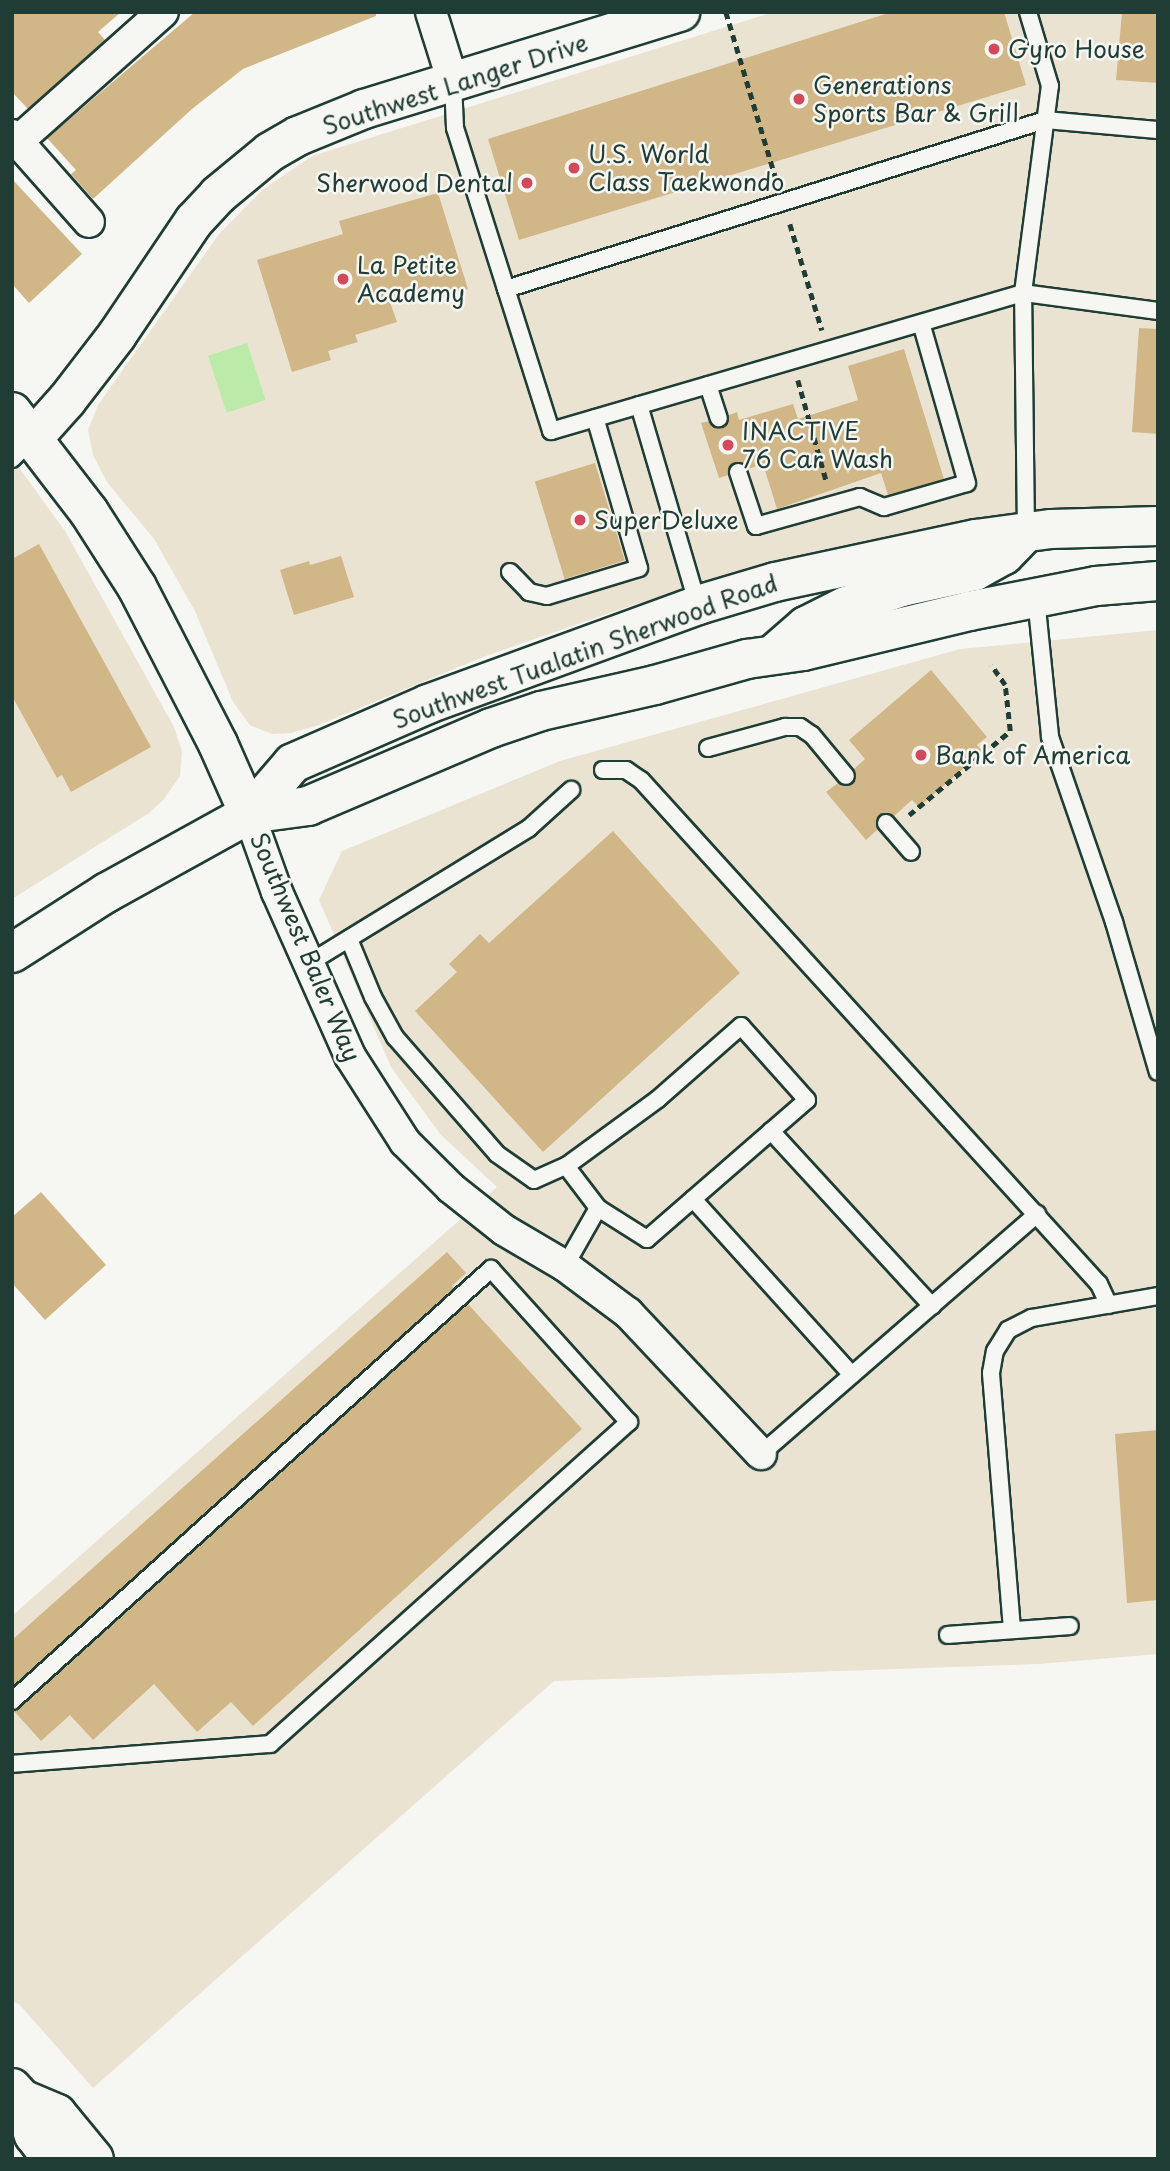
<!DOCTYPE html>
<html>
<head>
<meta charset="utf-8">
<style>
	body { margin:0 }
	#map { position:relative; width:1170px; height:2171px; overflow:hidden; background:#f6f6f2; font-family:"Playpen Sans",sans-serif }
	div>[style] { position:absolute }
	.built>* { inset:0; background:#ebe3d2 }
	.green>* { inset:0; background:#bceaa8; transform-origin:0 0 }
	.building>* { inset:0; background:#d1b687; transform-origin:0 0 }
	.path>* { height:4.5px; margin-top:-2.25px; transform-origin:0; background:repeating-linear-gradient(90deg,#1f3d34 0 7px,transparent 0 12px) }
	.roads { filter:drop-shadow(2px 0 #1f3d34) drop-shadow(-2px 0 #1f3d34) drop-shadow(0 2px #1f3d34) drop-shadow(0 -2px #1f3d34) }
	.lane>* { height:16px; margin:-8px; padding:0 8px; transform-origin:8px; border-radius:8px; background:#f6f6f2 }
	.street>* { height:30px; margin:-15px; padding:0 15px; transform-origin:15px; border-radius:15px; background:#f6f6f2 }
	.secondary>* { height:38px; margin:-19px; padding:0 19px; transform-origin:19px; border-radius:19px; background:#f6f6f2 }
	.highway>* { height:38px; margin:-19px; padding:0 19px; transform-origin:19px; border-radius:19px; background:#f6f6f2 }
	.dots>* { width:19px; height:19px; translate:-50% -50%; box-sizing:border-box; border:4px solid #f6f6f2; border-radius:50% }
	span { translate:-50% -50%; white-space:nowrap; text-align:center; line-height:1.15; -webkit-text-stroke:5px #f6f6f2; paint-order:stroke }
	.poi-label { font-size:24px; color:#1f3d34 }
	.left { translate:0 -50%; text-align:left }
	.right { translate:-100% -50%; text-align:right }
	.street-label { font-size:24px; color:#1f3d34 }
	.frame { position:absolute; inset:0; border:14px solid #1f3d34; pointer-events:none }
</style>
</head>
<body>
<div id="map">
	<div class="built">
		<div style="clip-path:polygon(774px 12px,1158px 12px,1158px 508px,921px 538px,633px 605px,483px 657px,319px 725px,291px 733px,272px 734px,250px 725px,233px 702px,195px 611px,154px 539px,107px 482px,93px 455px,88px 430px,98px 405px,219px 234px,262px 190px,312px 156px)"></div>
		<div style="clip-path:polygon(12px 458px,65px 531px,174px 727px,182px 751px,180px 776px,164px 799px,149px 813px,12px 899px)"></div>
		<div style="clip-path:polygon(1158px 630px,1158px 1654px,1038px 1664px,554px 1681px,93px 2088px,19px 2004px,12px 2001px,12px 1616px,497px 1187px,441px 1135px,391px 1067px,319px 900px,342px 851px,560px 761px,960px 649px)"></div>
	</div>
	<div class="green">
		<div style="left:247px;top:343px;width:60px;height:41px;rotate:72deg"></div>
	</div>
	<div class="building">
		<div style="clip-path:polygon(12px 12px,121px 12px,98px 32px,105px 40px,28px 109px,12px 92px)"></div>
		<div style="clip-path:polygon(195px 12px,376px 12px,376px 16px,243px 69px,192px 109px,93px 199px,71px 174px,76px 170px,47px 138px)"></div>
		<div style="clip-path:polygon(892px 12px,1004px 12px,1026px 85px,519px 240px,488px 139px)"></div>
		<div style="clip-path:polygon(1122px 12px,1158px 12px,1158px 83px,1116px 80px)"></div>
		<div style="clip-path:polygon(12px 179px,82px 254px,29px 303px,12px 284px)"></div>
		<div style="clip-path:polygon(438px 193px,468px 289px,442px 297px,440px 287px,390px 302px,397px 322px,355px 335px,358px 342px,328px 351px,331px 360px,292px 372px,257px 260px,343px 234px,339px 221px)"></div>
		<div style="clip-path:polygon(1139px 328px,1158px 329px,1158px 434px,1132px 432px)"></div>
		<div style="clip-path:polygon(904px 349px,944px 479px,888px 495px,881px 473px,777px 509px,763px 464px,748px 469px,744px 464px,735px 462px,730px 466px,728px 475px,719px 478px,701px 423px,709px 421px,713px 426px,722px 428px,727px 424px,729px 415px,737px 412px,739px 420px,793px 404px,798px 419px,858px 400px,848px 366px)"></div>
		<div style="left:595px;top:463px;width:102px;height:63px;rotate:73deg"></div>
		<div style="clip-path:polygon(39px 544px,151px 747px,71px 792px,62px 775px,57px 778px,12px 696px,12px 559px)"></div>
		<div style="clip-path:polygon(341px 556px,354px 597px,294px 615px,280px 570px,309px 561px,310px 565px)"></div>
		<div style="clip-path:polygon(931px 670px,987px 737px,977px 745px,983px 752px,919px 807px,912px 800px,894px 816px,880px 815px,876px 820px,878px 829px,866px 840px,826px 792px,838px 783px,843px 786px,852px 784px,856px 779px,854px 769px,865px 759px,849px 740px)"></div>
		<div style="clip-path:polygon(613px 831px,740px 973px,543px 1152px,415px 1011px,457px 972px,449px 964px,480px 934px,489px 943px)"></div>
		<div style="clip-path:polygon(41px 1192px,106px 1265px,45px 1320px,12px 1283px,12px 1217px)"></div>
		<div style="clip-path:polygon(447px 1252px,466px 1273px,452px 1286px,454px 1288px,12px 1687px,12px 1640px)"></div>
		<div style="clip-path:polygon(468px 1304px,582px 1429px,253px 1726px,231px 1702px,197px 1732px,154px 1684px,93px 1740px,70px 1715px,41px 1741px,14px 1711px)"></div>
		<div style="clip-path:polygon(1158px 1430px,1158px 1600px,1127px 1603px,1115px 1434px)"></div>
	</div>
	<div class="path">
		<div style="left:726px;top:12px;width:177px;rotate:73.3deg"></div>
		<div style="left:790px;top:224px;width:111px;rotate:73.2deg"></div>
		<div style="left:798px;top:380px;width:107px;rotate:74.3deg"></div>
		<div style="left:909px;top:815px;width:131px;rotate:-39.7deg"></div>
		<div style="left:1010px;top:731px;width:46px;rotate:-96.2deg"></div>
		<div style="left:1005px;top:685px;width:24px;rotate:-125deg"></div>
	</div>
	<div class="roads">
		<div class="lane">
			<div style="left:453px;top:82px;width:46px;rotate:87.5deg"></div>
			<div style="left:455px;top:128px;width:318px;rotate:72.4deg"></div>
			<div style="left:551px;top:431px;width:492px;rotate:-16.3deg"></div>
			<div style="left:1023px;top:293px;width:136px;rotate:7.6deg"></div>
			<div style="left:506px;top:289px;width:565px;rotate:-17.41deg"></div>
			<div style="left:1045px;top:120px;width:113px;rotate:5.1deg"></div>
			<div style="left:708px;top:385px;width:35px;rotate:72deg"></div>
			<div style="left:639px;top:405px;width:209px;rotate:73.6deg"></div>
			<div style="left:12px;top:459px;width:30px;rotate:-45deg"></div>
			<div style="left:738px;top:472px;width:57px;rotate:71.6deg"></div>
			<div style="left:756px;top:526px;width:108px;rotate:-15.6deg"></div>
			<div style="left:860px;top:497px;width:26px;rotate:23deg"></div>
			<div style="left:884px;top:507px;width:86px;rotate:-16.1deg"></div>
			<div style="left:967px;top:483px;width:166px;rotate:-106deg"></div>
			<div style="left:1026px;top:532px;width:239px;rotate:-90.7deg"></div>
			<div style="left:1023px;top:293px;width:209px;rotate:-82.6deg"></div>
			<div style="left:1050px;top:86px;width:77px;rotate:-106.6deg"></div>
			<div style="left:510px;top:572px;width:28px;rotate:46deg"></div>
			<div style="left:529px;top:592px;width:18px;rotate:13deg"></div>
			<div style="left:547px;top:596px;width:96px;rotate:-16.9deg"></div>
			<div style="left:639px;top:568px;width:156px;rotate:-106.3deg"></div>
			<div style="left:1036px;top:598px;width:140px;rotate:84.2deg"></div>
			<div style="left:1050px;top:737px;width:196px;rotate:70.9deg"></div>
			<div style="left:1114px;top:922px;width:156px;rotate:73.7deg"></div>
			<div style="left:708px;top:748px;width:80px;rotate:-15.3deg"></div>
			<div style="left:785px;top:727px;width:15px"></div>
			<div style="left:800px;top:727px;width:14px;rotate:34deg"></div>
			<div style="left:812px;top:735px;width:53px;rotate:50.3deg"></div>
			<div style="left:603px;top:770px;width:23px"></div>
			<div style="left:626px;top:770px;width:18px;rotate:34deg"></div>
			<div style="left:641px;top:780px;width:681px;rotate:47.74deg"></div>
			<div style="left:1099px;top:1284px;width:23px;rotate:65deg"></div>
			<div style="left:886px;top:823px;width:38px;rotate:49deg"></div>
			<div style="left:349px;top:939px;width:63px;rotate:67.5deg"></div>
			<div style="left:373px;top:997px;width:46px;rotate:61.2deg"></div>
			<div style="left:395px;top:1037px;width:155px;rotate:48.9deg"></div>
			<div style="left:497px;top:1154px;width:45px;rotate:35.1deg"></div>
			<div style="left:534px;top:1180px;width:35px;rotate:-24deg"></div>
			<div style="left:309px;top:963px;width:258px;rotate:-31.5deg"></div>
			<div style="left:529px;top:828px;width:57px;rotate:-42.1deg"></div>
			<div style="left:771px;top:1131px;width:238px;rotate:47.4deg"></div>
			<div style="left:693px;top:1199px;width:237px;rotate:47.9deg"></div>
			<div style="left:565px;top:1266px;width:67px;rotate:-60.4deg"></div>
			<div style="left:598px;top:1208px;width:58px;rotate:32.3deg"></div>
			<div style="left:647px;top:1239px;width:212px;rotate:-41deg"></div>
			<div style="left:807px;top:1100px;width:99px;rotate:-131.7deg"></div>
			<div style="left:741px;top:1026px;width:111px;rotate:138.7deg"></div>
			<div style="left:658px;top:1099px;width:114px;rotate:143.9deg"></div>
			<div style="left:566px;top:1166px;width:53px;rotate:52.7deg"></div>
			<div style="left:761px;top:1454px;width:366px;rotate:-41deg"></div>
			<div style="left:1012px;top:1629px;width:257px;rotate:-94.7deg"></div>
			<div style="left:991px;top:1373px;width:22px;rotate:-80deg"></div>
			<div style="left:995px;top:1351px;width:25px;rotate:-58deg"></div>
			<div style="left:1008px;top:1330px;width:27px;rotate:-27deg"></div>
			<div style="left:1032px;top:1318px;width:128px;rotate:-9.9deg"></div>
			<div style="left:948px;top:1635px;width:122px;rotate:-4.2deg"></div>
			<div style="left:12px;top:1701px;width:645px;rotate:-42.05deg"></div>
			<div style="left:491px;top:1269px;width:206px;rotate:48deg"></div>
			<div style="left:629px;top:1422px;width:482px;rotate:138.1deg"></div>
			<div style="left:270px;top:1744px;width:259px;rotate:175.6deg"></div>
		</div>
		<div class="street">
			<div style="left:431px;top:12px;width:73px;rotate:72.6deg"></div>
			<div style="left:12px;top:135px;width:116px;rotate:48.5deg"></div>
			<div style="left:18px;top:141px;width:194px;rotate:-41.7deg"></div>
			<div style="left:249px;top:814px;width:83px;rotate:70.3deg"></div>
			<div style="left:277px;top:892px;width:180px;rotate:66deg"></div>
			<div style="left:350px;top:1056px;width:102px;rotate:57.4deg"></div>
			<div style="left:405px;top:1142px;width:65px;rotate:45deg"></div>
			<div style="left:451px;top:1188px;width:68px;rotate:38.4deg"></div>
			<div style="left:504px;top:1230px;width:71px;rotate:30.5deg"></div>
			<div style="left:565px;top:1266px;width:79px;rotate:36.7deg"></div>
			<div style="left:628px;top:1313px;width:194px;rotate:46.7deg"></div>
		</div>
		<div class="secondary">
			<div style="left:12px;top:412px;width:126px;rotate:52.4deg"></div>
			<div style="left:89px;top:512px;width:89px;rotate:57.4deg"></div>
			<div style="left:137px;top:587px;width:177px;rotate:62.7deg"></div>
			<div style="left:218px;top:744px;width:77px;rotate:66.1deg"></div>
			<div style="left:33px;top:438px;width:51px;rotate:-48.2deg"></div>
			<div style="left:67px;top:400px;width:82px;rotate:-52.4deg"></div>
			<div style="left:117px;top:335px;width:138px;rotate:-56deg"></div>
			<div style="left:194px;top:221px;width:35px;rotate:-47deg"></div>
			<div style="left:218px;top:195px;width:67px;rotate:-39.6deg"></div>
			<div style="left:270px;top:152px;width:32px;rotate:-30deg"></div>
			<div style="left:298px;top:136px;width:71px;rotate:-22.2deg"></div>
			<div style="left:364px;top:109px;width:331px;rotate:-17.1deg"></div>
			<div style="left:12px;top:2088px;width:15px;rotate:48deg"></div>
			<div style="left:22px;top:2099px;width:38px;rotate:23deg"></div>
			<div style="left:57px;top:2114px;width:58px;rotate:50.6deg"></div>
			<div style="left:22px;top:2099px;width:38px;rotate:72deg"></div>
			<div style="left:34px;top:2135px;width:30px;rotate:53deg"></div>
		</div>
		<div class="highway">
			<div style="left:777px;top:651px;width:38px;rotate:-41deg"></div>
			<div style="left:806px;top:626px;width:45px;rotate:-26.6deg"></div>
			<div style="left:846px;top:606px;width:59px;rotate:-18.7deg"></div>
			<div style="left:902px;top:587px;width:75px;rotate:-12.4deg"></div>
			<div style="left:975px;top:571px;width:33px;rotate:-29deg"></div>
			<div style="left:1004px;top:555px;width:32px;rotate:-46deg"></div>
			<div style="left:249px;top:814px;width:67px;rotate:-49.2deg"></div>
			<div style="left:293px;top:763px;width:147px;rotate:-23.6deg"></div>
			<div style="left:428px;top:704px;width:288px;rotate:-20.1deg"></div>
			<div style="left:698px;top:605px;width:80px;rotate:-16.6deg"></div>
			<div style="left:775px;top:582px;width:206px;rotate:-12.1deg"></div>
			<div style="left:976px;top:539px;width:76px;rotate:-7.6deg"></div>
			<div style="left:1051px;top:529px;width:107px;rotate:-1.6deg"></div>
			<div style="left:12px;top:953px;width:112px;rotate:-32.6deg"></div>
			<div style="left:106px;top:893px;width:163px;rotate:-28.9deg"></div>
			<div style="left:249px;top:814px;width:60px;rotate:-7.7deg"></div>
			<div style="left:308px;top:806px;width:199px;rotate:-23.1deg"></div>
			<div style="left:491px;top:728px;width:53px;rotate:-18.8deg"></div>
			<div style="left:541px;top:711px;width:117px;rotate:-12.8deg"></div>
			<div style="left:655px;top:685px;width:96px;rotate:-15.8deg"></div>
			<div style="left:747px;top:659px;width:57px;rotate:-8.1deg"></div>
			<div style="left:803px;top:651px;width:171px;rotate:-13.5deg"></div>
			<div style="left:969px;top:611px;width:129px;rotate:-11.1deg"></div>
			<div style="left:1096px;top:586px;width:62px;rotate:-4.6deg"></div>
		</div>
	</div>
	<div class="dots">
		<div style="left:994px;top:49px;background:#d1495b"></div>
		<div style="left:799px;top:99px;background:#d1495b"></div>
		<div style="left:574px;top:168px;background:#d1495b"></div>
		<div style="left:527px;top:183px;background:#d1495b"></div>
		<div style="left:343px;top:279px;background:#d1495b"></div>
		<div style="left:728px;top:445px;background:#d1495b"></div>
		<div style="left:580px;top:520px;background:#d1495b"></div>
		<div style="left:921px;top:755px;background:#d1495b"></div>
	</div>
	<div class="poi-label">
		<span class="left" style="left:1008px;top:49px">Gyro House</span>
		<span class="left" style="left:813px;top:99px">Generations<br>Sports Bar &amp; Grill</span>
		<span class="left" style="left:588px;top:168px">U.S. World<br>Class Taekwondo</span>
		<span class="right" style="left:513px;top:183px">Sherwood Dental</span>
		<span class="left" style="left:357px;top:279px">La Petite<br>Academy</span>
		<span class="left" style="left:742px;top:445px">INACTIVE<br>76 Car Wash</span>
		<span class="left" style="left:594px;top:520px">SuperDeluxe</span>
		<span class="left" style="left:935px;top:755px">Bank of America</span>
	</div>
	<div class="street-label">
		<span style="left:455px;top:84px;rotate:-18deg">Southwest Langer Drive</span>
		<span style="left:585px;top:651px;rotate:-20deg">Southwest Tualatin Sherwood Road</span>
		<span style="left:306px;top:947px;rotate:67deg">Southwest Baler Way</span>
	</div>
	<div class="frame"></div>
</div>
</body>
</html>
